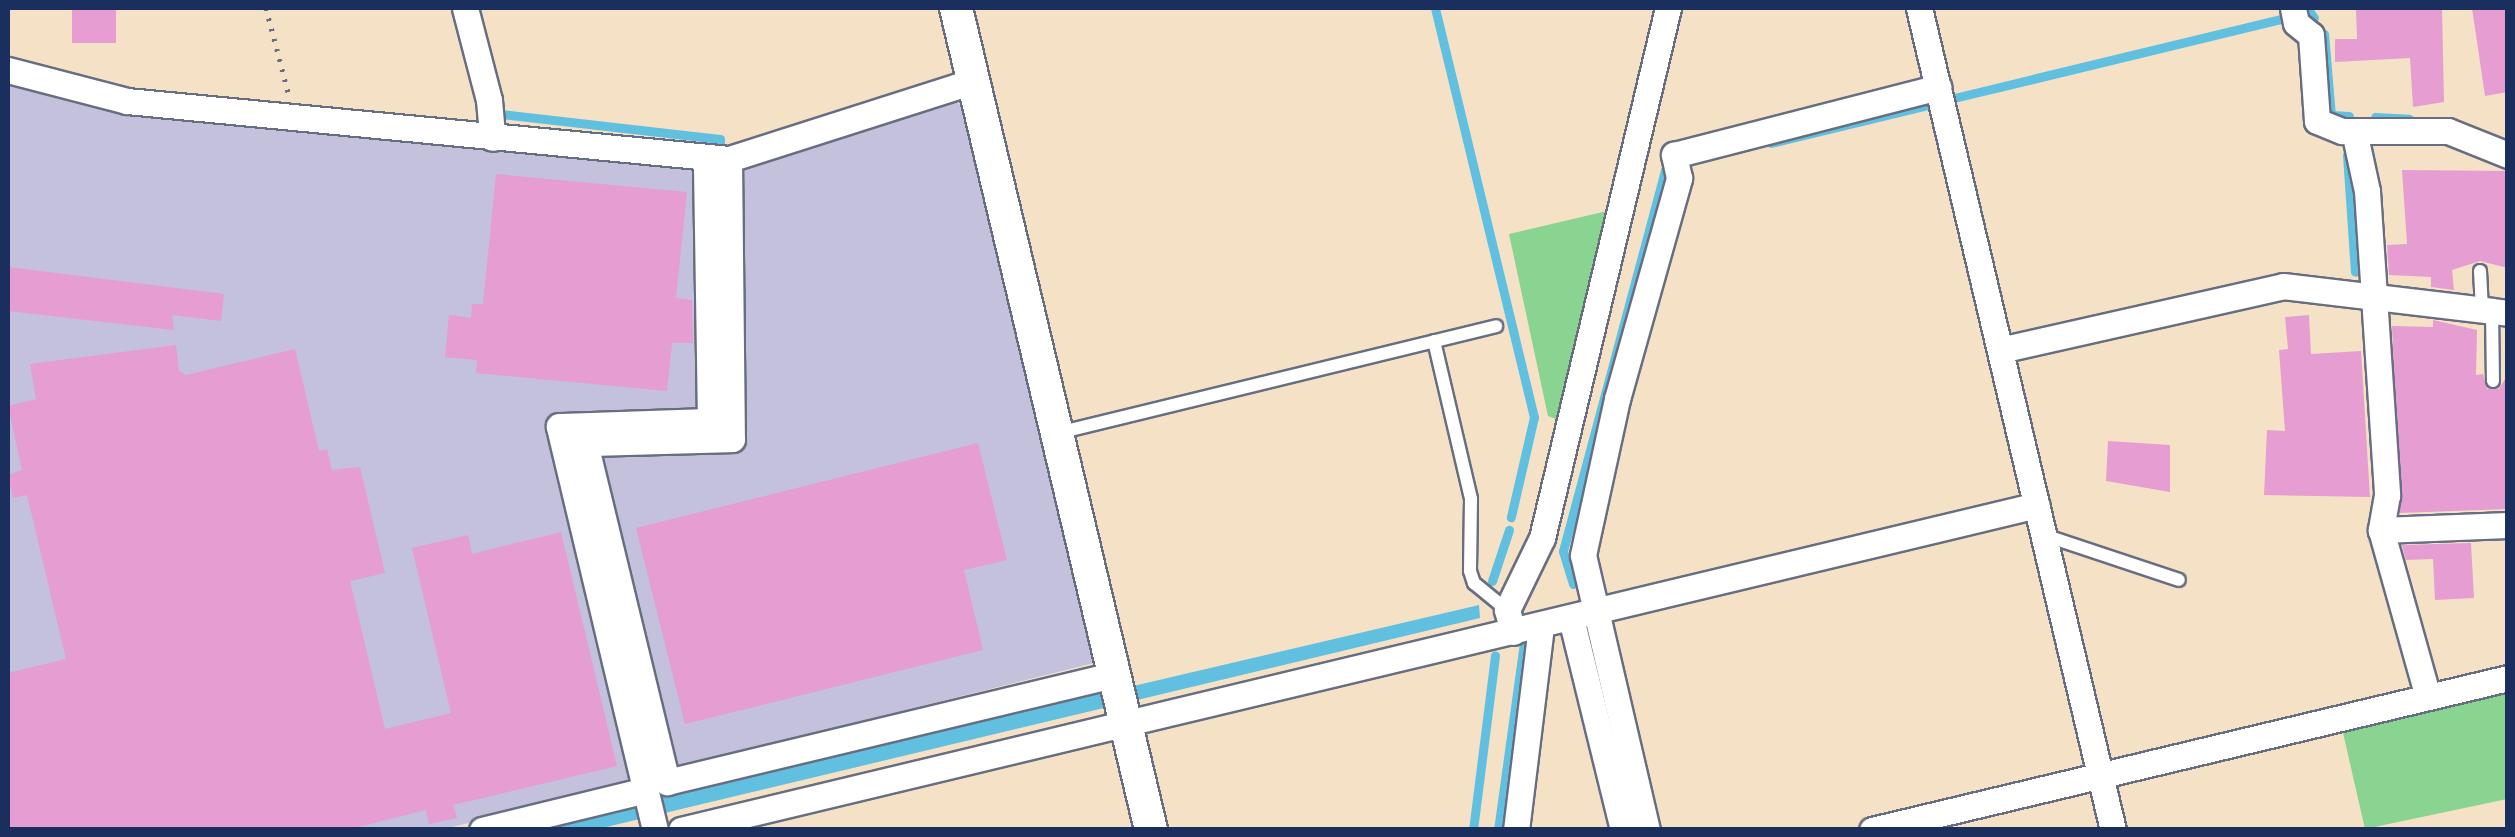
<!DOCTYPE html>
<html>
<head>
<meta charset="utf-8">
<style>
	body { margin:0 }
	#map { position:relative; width:2515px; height:837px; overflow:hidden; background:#f5e2c6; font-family:"Comic Neue",sans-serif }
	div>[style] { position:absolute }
	.industrial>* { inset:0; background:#c3c1db }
	.green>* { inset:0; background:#89d491 }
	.water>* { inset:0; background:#61c0df }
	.stream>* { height:9px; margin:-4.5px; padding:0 4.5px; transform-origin:4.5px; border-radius:4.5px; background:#61c0df }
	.building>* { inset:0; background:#e59dd2; transform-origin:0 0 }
	.path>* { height:5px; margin-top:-2.5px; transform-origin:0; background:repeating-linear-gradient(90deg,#676e82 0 2.5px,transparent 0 10.5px) }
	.roads { filter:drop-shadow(2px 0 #676e82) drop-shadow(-2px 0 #676e82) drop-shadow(0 2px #676e82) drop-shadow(0 -2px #676e82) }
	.service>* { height:12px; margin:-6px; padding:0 6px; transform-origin:6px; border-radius:6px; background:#fff }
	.minor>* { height:25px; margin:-12.5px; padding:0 12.5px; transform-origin:12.5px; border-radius:12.5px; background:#fff }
	.tertiary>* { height:32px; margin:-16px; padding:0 16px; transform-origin:16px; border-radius:16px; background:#fff }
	span { translate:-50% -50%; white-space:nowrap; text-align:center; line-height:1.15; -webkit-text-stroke:8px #fcf5e5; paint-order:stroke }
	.frame { position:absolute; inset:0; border:10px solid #1b2f5e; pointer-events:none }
</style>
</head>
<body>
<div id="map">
	<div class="industrial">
		<div style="clip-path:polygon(8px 85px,122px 115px,696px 169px,701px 417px,554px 421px,638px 784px,443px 829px,8px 829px)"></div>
		<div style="clip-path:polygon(952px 97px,963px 108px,1098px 662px,669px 769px,593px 449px,737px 445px,734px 163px)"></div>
	</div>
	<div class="green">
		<div style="clip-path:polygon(1607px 211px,1558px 420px,1548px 416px,1509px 234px)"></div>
		<div style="clip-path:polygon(2507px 686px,2507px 799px,2365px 829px,2341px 724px)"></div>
	</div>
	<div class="water">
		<div style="clip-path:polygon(1479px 605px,1480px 618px,598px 829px,518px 830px)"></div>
	</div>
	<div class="stream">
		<div style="left:1435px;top:8px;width:421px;rotate:76.4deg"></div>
		<div style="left:1534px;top:417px;width:103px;rotate:103deg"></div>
		<div style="left:2310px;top:12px;width:7px;rotate:56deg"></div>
		<div style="left:2324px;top:34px;width:81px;rotate:85.1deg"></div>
		<div style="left:2331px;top:115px;width:18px;rotate:3deg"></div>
		<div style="left:1954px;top:98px;width:340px;rotate:-13.6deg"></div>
		<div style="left:501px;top:114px;width:220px;rotate:6.5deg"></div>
		<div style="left:720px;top:139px;width:8px;rotate:90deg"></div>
		<div style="left:2375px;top:117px;width:34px;rotate:3deg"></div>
		<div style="left:1771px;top:143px;width:162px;rotate:-13.6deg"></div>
		<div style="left:2347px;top:155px;width:117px;rotate:86.1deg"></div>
		<div style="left:1492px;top:581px;width:54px;rotate:-71.6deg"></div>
		<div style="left:1573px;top:584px;width:34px;rotate:-107deg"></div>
		<div style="left:1563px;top:551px;width:395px;rotate:-75deg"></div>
		<div style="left:1473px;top:830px;width:176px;rotate:-82.8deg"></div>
		<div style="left:1498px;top:830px;width:189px;rotate:-82.1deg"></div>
	</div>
	<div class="building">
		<div style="left:72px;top:8px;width:44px;height:35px"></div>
		<div style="clip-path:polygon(2442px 8px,2444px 102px,2413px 107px,2410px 58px,2335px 62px,2335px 39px,2357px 39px,2356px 9px)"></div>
		<div style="clip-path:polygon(2472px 8px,2508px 8px,2508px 92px,2485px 96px)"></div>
		<div style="clip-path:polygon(2402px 170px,2508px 171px,2508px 268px,2480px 261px,2452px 270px,2454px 290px,2431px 287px,2431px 277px,2389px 275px,2387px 245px,2407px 244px)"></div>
		<div style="clip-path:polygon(496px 174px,687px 192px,676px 298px,692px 300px,693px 343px,672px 343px,667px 391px,476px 373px,477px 360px,445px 357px,449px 315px,471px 318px,472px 304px,483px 304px)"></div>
		<div style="clip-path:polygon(8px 267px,224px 294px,221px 321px,172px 315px,174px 330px,8px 311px)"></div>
		<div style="clip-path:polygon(2309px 315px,2311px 354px,2361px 351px,2370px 497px,2264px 495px,2267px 430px,2285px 431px,2279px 350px,2288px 349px,2285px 317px)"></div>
		<div style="clip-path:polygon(2433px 320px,2477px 330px,2476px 375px,2483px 374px,2487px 389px,2499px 389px,2508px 374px,2508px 509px,2400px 513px,2392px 326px,2433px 327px)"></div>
		<div style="clip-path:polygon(176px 345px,179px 371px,186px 375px,295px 349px,319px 451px,327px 449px,332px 470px,360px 467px,385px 573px,350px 581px,385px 729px,451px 713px,412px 548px,468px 535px,472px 554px,561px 532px,617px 766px,453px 805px,457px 818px,429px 824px,426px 810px,346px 830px,8px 830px,8px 673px,66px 659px,27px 495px,13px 498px,8px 475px,22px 470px,8px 406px,36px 399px,30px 364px)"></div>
		<div style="clip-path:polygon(2108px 441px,2170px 445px,2170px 492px,2106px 481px)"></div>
		<div style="clip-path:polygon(978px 443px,1007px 560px,964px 570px,983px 650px,685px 724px,636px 528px)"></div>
		<div style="clip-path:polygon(2471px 543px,2474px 598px,2435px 600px,2433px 559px,2406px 560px,2402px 545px)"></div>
	</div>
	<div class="path">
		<div style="left:266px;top:8px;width:87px;rotate:75.3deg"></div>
	</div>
	<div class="roads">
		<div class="service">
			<div style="left:2480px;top:271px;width:38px;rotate:87deg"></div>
			<div style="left:2492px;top:311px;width:70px;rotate:89.2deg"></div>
			<div style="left:1434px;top:341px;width:162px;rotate:76.8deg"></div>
			<div style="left:1471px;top:499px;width:72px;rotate:90.8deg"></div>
			<div style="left:1470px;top:571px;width:13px;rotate:72deg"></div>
			<div style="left:1474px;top:583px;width:43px;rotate:39.3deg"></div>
			<div style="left:1058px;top:433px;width:451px;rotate:-13.7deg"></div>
			<div style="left:2044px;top:535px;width:142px;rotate:18.4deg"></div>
		</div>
		<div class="minor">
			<div style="left:465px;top:8px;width:95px;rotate:75.4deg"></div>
			<div style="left:489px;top:100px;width:38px;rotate:85deg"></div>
			<div style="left:1919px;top:8px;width:845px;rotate:76.72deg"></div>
			<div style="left:2293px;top:8px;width:15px;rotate:79deg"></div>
			<div style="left:2296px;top:23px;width:19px;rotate:39deg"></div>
			<div style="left:2311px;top:35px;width:86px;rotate:86deg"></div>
			<div style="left:2317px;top:121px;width:27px;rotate:22deg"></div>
			<div style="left:2342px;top:131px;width:106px"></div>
			<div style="left:2448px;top:131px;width:65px;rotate:21.8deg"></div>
			<div style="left:8px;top:70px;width:123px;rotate:14.6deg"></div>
			<div style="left:127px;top:101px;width:605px;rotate:5.5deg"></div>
			<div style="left:729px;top:159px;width:257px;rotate:-17.7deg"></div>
			<div style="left:2354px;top:131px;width:61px;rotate:77.8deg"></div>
			<div style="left:2367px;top:191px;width:305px;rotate:86.2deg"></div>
			<div style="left:2387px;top:495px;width:36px;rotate:100deg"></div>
			<div style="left:2381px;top:530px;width:170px;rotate:74.3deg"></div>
			<div style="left:729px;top:159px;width:280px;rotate:89.4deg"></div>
			<div style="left:732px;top:439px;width:147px;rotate:178.4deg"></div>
			<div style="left:585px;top:443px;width:349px;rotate:76.4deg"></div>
			<div style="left:667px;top:782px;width:462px;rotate:-13.5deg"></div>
			<div style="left:2000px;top:350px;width:290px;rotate:-12.7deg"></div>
			<div style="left:2283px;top:286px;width:227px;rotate:6.8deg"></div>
			<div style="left:2381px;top:530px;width:127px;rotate:-2.3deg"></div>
			<div style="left:1571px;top:618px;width:218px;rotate:76.2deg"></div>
			<div style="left:1513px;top:632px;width:23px;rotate:-105deg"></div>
			<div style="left:1507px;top:610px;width:80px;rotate:-64.1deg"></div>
			<div style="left:1542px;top:538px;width:545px;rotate:-76.63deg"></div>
			<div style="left:482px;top:830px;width:169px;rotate:-13.7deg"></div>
			<div style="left:655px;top:830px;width:415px;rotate:-103.4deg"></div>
			<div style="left:559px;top:426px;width:151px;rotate:-1.9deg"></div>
			<div style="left:710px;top:421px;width:263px;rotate:-90.9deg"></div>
			<div style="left:681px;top:830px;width:1394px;rotate:-13.48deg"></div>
			<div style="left:1516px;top:830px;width:206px;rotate:-83deg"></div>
			<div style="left:1647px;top:830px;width:282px;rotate:-103.1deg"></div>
			<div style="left:1583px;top:555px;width:160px;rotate:-77.7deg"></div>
			<div style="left:1617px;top:399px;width:230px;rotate:-74.3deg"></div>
			<div style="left:1679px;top:178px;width:24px;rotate:-102deg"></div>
			<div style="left:1674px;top:155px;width:273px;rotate:-14.4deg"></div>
			<div style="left:1872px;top:830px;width:654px;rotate:-13.44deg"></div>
		</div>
		<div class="tertiary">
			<div style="left:956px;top:8px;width:845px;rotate:76.65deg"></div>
		</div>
	</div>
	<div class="frame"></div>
</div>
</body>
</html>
